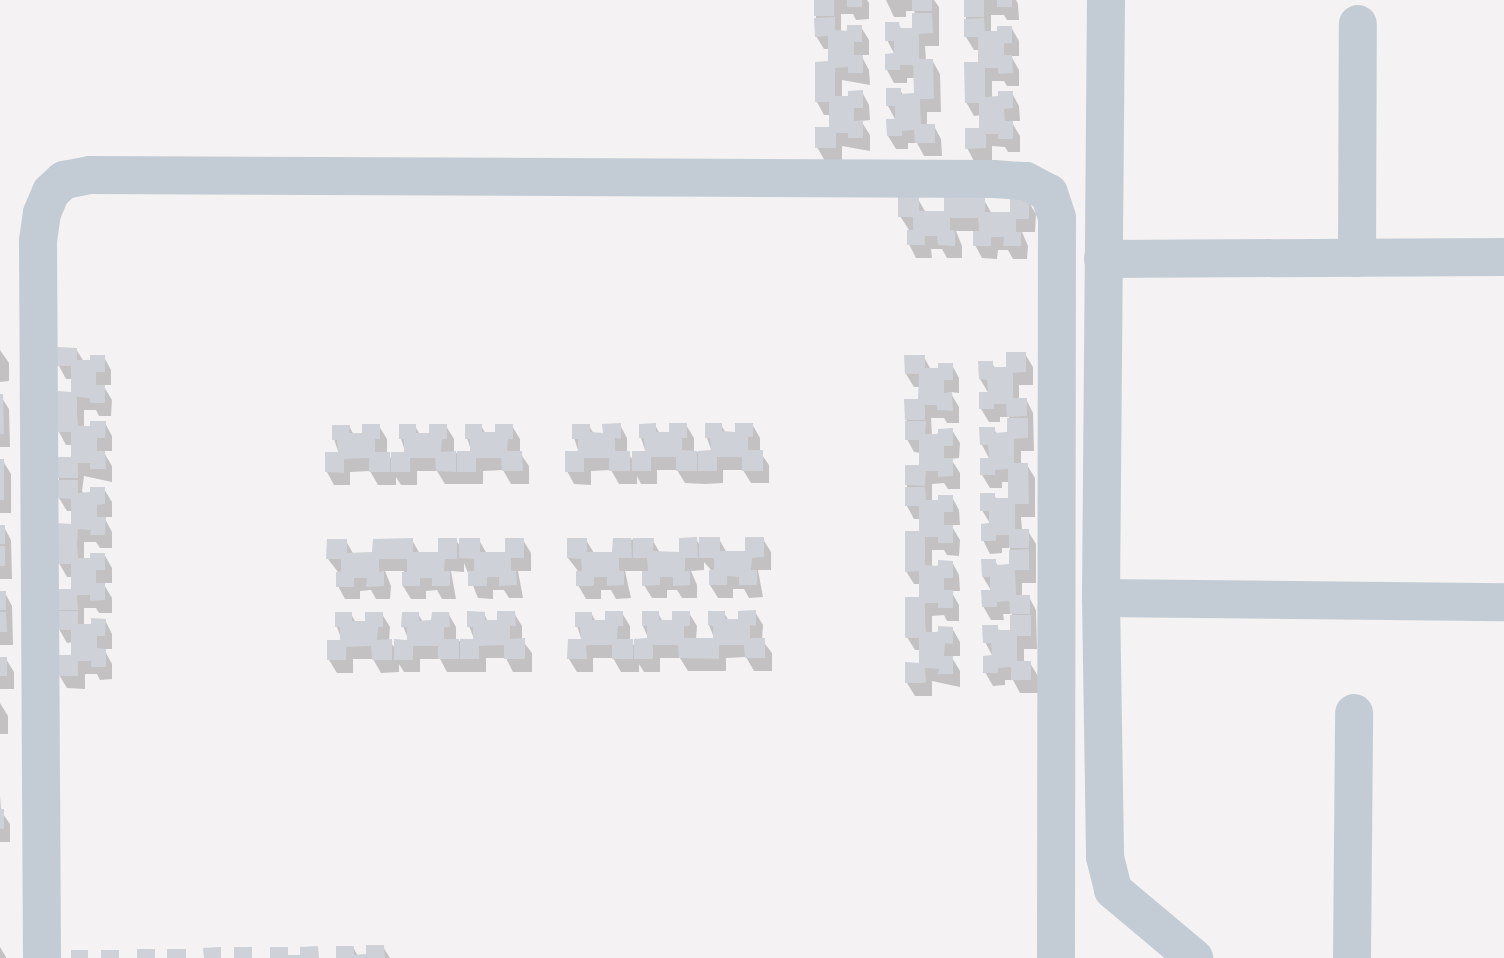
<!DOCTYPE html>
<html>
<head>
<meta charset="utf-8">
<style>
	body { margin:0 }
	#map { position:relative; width:1504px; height:958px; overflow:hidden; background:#f4f2f2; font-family:"Nunito Sans",sans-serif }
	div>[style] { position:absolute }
	.shadow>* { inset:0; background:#0003 }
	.building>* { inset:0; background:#ced1d7; transform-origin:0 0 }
	.minor>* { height:38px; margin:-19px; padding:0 19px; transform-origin:19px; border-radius:19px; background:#c3ccd4 }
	span { translate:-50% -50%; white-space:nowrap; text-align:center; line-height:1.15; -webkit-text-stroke:5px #fff; paint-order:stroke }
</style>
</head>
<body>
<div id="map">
	<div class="shadow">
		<div style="clip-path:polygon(816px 0,867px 0,869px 3px,869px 19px,856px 20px,853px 14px,841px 14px,841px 32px,861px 27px,869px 40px,869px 55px,861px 55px,869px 70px,870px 85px,842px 80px,842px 98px,862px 92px,869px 105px,870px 120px,861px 121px,870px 135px,870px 151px,842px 146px,842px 161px,825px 161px,817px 147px,831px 129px,831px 115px,824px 115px,817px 102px,830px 63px,830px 49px,824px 49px,816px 36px)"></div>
		<div style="clip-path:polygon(886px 0,934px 0,939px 7px,939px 46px,925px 46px,926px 60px,932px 60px,940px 74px,941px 112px,927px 112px,927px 126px,934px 126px,941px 139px,942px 156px,924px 156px,917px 143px,908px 143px,908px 149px,896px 149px,888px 136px,896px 121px,888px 106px,900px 90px,903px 95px,916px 95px,915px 78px,907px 78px,907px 83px,894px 83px,887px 70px,895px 55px,887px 40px,898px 24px,902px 30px,914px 30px,916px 15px,914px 11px,906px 11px,906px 17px,894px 17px)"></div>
		<div style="clip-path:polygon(966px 0,1016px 0,1018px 4px,1019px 20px,1007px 20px,1004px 15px,991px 15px,991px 33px,1011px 27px,1019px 41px,1019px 56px,1011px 56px,1019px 70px,1019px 86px,1007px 86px,1004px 81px,992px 81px,992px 98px,1012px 93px,1019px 106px,1020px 121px,1011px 121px,1020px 136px,1020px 152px,1008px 152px,1005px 147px,992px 146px,992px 161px,974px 161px,967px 148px,981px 129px,981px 115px,974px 116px,966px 102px,980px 64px,980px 50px,974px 50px,966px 37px)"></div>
		<div style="clip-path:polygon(918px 199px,926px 213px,946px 213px,984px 200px,992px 214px,1012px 214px,1028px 201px,1036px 214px,1035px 232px,1022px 232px,1028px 246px,1027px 259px,1013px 259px,1008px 250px,998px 250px,997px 259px,982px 258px,975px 245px,975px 231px,956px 231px,962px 246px,962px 258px,947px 258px,942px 249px,931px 249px,932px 258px,916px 258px,909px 244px,909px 230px,900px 216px)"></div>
		<div style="clip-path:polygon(76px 349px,84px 362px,104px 357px,111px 370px,111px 385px,103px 385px,112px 400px,111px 416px,99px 416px,96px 410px,84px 410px,84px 428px,105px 423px,112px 436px,112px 451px,103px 451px,112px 466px,112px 482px,84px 476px,82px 491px,84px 494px,104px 489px,112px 502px,112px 517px,104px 517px,112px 532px,112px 548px,100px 548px,96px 542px,84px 542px,84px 560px,104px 554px,112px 568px,112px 583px,103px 583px,112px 598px,112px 613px,99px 613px,96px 608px,84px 608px,84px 626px,105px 620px,112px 634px,112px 649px,104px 649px,112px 664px,112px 679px,100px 680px,97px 674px,85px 674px,85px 689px,67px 688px,59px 675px,73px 657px,73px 642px,67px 643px,59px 629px,59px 609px,73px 591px,73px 577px,67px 577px,59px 563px,73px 525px,73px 511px,67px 511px,59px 498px,59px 478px,73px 459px,73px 445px,66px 445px,59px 432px,73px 393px,73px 379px,66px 379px,59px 366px)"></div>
		<div style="clip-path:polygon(0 350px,9px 363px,9px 381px,0 382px)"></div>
		<div style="clip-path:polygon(1025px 354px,1033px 367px,1033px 385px,1019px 385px,1019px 399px,1026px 399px,1033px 413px,1034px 451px,1021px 451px,1021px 465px,1027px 465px,1035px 478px,1035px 517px,1021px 517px,1022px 531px,1028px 531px,1036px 544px,1036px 583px,1022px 583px,1022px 597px,1029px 597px,1036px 610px,1037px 649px,1024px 649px,1024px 663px,1030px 663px,1038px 676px,1038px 693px,1020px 693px,1013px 680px,1005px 680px,1005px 685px,993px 686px,985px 672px,993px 657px,985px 642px,997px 627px,1000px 632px,1012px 632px,1012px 614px,1003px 614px,1004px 620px,991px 620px,983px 606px,992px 592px,983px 577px,995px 561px,998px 566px,1011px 566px,1010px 548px,1002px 548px,1002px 553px,990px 554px,983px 540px,991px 525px,982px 510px,994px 495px,997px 500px,1010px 500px,1010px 482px,1002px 482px,1002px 488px,990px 488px,982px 475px,990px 460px,982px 445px,994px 429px,997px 434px,1009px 434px,1009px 417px,1000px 417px,1000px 422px,989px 422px,981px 409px,989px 394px,980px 379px,992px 363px,995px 368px,1008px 369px)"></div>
		<div style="clip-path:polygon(924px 357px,931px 370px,952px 365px,959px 378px,959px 393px,950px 392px,959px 407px,959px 423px,947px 423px,944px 418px,931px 418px,932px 435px,952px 430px,960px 443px,959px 458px,951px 459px,960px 473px,960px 489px,948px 489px,944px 483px,932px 484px,932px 502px,952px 497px,959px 510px,960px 525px,951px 525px,960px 540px,959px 556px,947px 555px,944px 550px,932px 550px,932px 567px,952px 562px,959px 575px,960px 591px,951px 591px,959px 605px,959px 621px,947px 621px,944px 615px,932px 616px,932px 633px,952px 628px,960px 642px,960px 656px,951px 656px,960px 671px,960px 687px,932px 681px,932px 696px,915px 696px,907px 683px,921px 664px,921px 650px,915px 650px,907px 637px,920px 598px,920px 584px,914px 584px,906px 571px,920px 533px,920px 519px,914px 519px,907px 506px,907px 485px,921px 467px,921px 453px,914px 452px,907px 439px,906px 401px,920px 401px,920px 387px,914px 387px,906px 374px)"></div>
		<div style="clip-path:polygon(0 395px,9px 409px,10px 447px,0 447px)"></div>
		<div style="clip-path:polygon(752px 424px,760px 438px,760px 452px,769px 465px,769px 483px,751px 483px,743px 470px,723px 470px,723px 483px,705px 484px,685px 483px,677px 470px,657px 470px,657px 484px,641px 484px,637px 476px,637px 484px,619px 484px,611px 470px,591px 471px,591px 485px,574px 484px,567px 471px,579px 453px,574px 438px,589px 426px,594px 434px,604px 434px,620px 425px,627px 438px,627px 453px,634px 461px,646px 453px,641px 438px,655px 425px,660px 434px,671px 434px,686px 425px,694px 438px,694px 452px,712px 452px,707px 438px,721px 425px,726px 433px,737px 434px)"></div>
		<div style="clip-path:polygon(349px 426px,354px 435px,364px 435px,379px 426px,387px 439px,387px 453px,393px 461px,406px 454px,401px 439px,415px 426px,420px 435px,431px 434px,446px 426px,454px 439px,454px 453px,472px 453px,467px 438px,481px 426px,486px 434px,497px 434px,512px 426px,520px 439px,520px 453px,529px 466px,529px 484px,511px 484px,503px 470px,483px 471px,483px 484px,445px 484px,437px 471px,417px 471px,417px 485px,401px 485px,396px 477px,396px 485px,378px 485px,370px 471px,350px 472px,350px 485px,334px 485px,327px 472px,339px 454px,334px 439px)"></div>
		<div style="clip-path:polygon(0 461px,3px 461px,11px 474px,11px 513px,0 513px)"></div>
		<div style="clip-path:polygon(0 527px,4px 527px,11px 540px,12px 579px,0 579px)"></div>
		<div style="clip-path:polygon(652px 539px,660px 553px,680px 553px,696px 539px,701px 547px,719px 539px,727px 553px,747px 553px,763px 539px,771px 552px,771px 570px,758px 570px,763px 597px,749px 598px,744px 589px,733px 589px,733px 598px,718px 598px,710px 585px,711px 570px,704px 562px,704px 570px,691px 571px,697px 585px,697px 598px,682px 598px,677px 590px,667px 590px,667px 598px,652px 598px,644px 585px,644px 571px,625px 571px,631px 598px,616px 599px,611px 590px,601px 590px,601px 599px,586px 599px,578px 585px,578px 571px,568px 558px,586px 540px,594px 553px,614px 553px,614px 540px)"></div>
		<div style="clip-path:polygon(412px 540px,420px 554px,440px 554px,456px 540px,461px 548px,479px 540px,487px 554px,507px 553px,523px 540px,531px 553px,531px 571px,518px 571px,523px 598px,509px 598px,504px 590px,493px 590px,493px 599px,478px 598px,464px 563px,464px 572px,451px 571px,456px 599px,442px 599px,437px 590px,426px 591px,426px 599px,411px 599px,403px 586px,404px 571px,385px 571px,391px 586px,390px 599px,376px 599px,371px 590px,360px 591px,360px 599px,345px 599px,338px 586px,338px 572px,328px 559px,346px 541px,354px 555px,374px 554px)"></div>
		<div style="clip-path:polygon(0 593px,5px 593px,12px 606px,13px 645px,0 645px)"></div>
		<div style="clip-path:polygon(755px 612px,763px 625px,762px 640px,772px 653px,772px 671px,754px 671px,746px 657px,726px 658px,726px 671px,688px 671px,680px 658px,660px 658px,660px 672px,644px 672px,639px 664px,639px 672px,621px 672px,613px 658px,593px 658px,593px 672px,577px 672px,569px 659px,582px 641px,577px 626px,591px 613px,596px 622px,607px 622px,622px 613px,630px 626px,630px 640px,636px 648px,649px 640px,643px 626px,658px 613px,663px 622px,674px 621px,689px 613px,697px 626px,696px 640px,715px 640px,709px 625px,724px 613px,729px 621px,740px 621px)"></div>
		<div style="clip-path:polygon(448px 613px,456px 627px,456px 641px,475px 641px,469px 626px,484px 613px,488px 622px,499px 622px,514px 613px,522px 626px,522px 640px,532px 653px,532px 672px,513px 672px,506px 658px,486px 658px,486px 672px,447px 672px,440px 659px,420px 659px,420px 672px,404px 672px,399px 664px,399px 672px,381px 673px,373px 659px,353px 659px,353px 673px,337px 673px,329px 660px,342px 641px,337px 627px,351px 614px,356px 623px,367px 623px,382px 614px,390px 627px,389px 641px,396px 649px,409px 641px,403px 626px,418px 614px,423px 622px,433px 622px)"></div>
		<div style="clip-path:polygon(0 659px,6px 659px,14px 672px,14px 689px,0 689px)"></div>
		<div style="clip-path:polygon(0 703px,8px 716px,8px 734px,0 734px)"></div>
		<div style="clip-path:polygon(0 795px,1px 811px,10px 824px,10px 842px,0 842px)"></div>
		<div style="clip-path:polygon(0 947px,6px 957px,6px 958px,0 958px)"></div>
		<div style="clip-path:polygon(353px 947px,358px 956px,368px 956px,383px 947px,390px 958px,338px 958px)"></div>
	</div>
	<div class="building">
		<div style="left:814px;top:0;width:20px;height:16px"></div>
		<div style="left:847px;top:0;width:15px;height:7px"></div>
		<div style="left:912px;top:0;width:20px;height:11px"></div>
		<div style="left:964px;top:0;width:20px;height:17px"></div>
		<div style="left:997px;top:0;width:15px;height:7px"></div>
		<div style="clip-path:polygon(912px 13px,932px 13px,933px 33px,919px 34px,919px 59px,933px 59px,934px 99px,920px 99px,921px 124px,935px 124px,935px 143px,915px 143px,914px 130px,902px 131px,902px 136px,887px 136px,886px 119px,895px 119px,895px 106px,886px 106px,886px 88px,901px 88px,901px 94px,914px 93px,913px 65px,900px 65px,900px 70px,885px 70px,885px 54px,894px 53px,894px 41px,885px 41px,885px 22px,899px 22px,900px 28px,912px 28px)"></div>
		<div style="clip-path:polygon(835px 17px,835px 30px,847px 31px,847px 25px,862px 25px,862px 42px,854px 42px,854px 55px,863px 55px,863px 73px,848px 73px,848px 67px,835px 68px,835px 96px,848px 96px,848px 91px,863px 90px,863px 108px,854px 108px,854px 121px,863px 120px,863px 138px,848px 138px,848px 133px,836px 133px,836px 148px,815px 148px,815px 127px,829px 127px,829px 102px,815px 102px,815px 62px,828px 61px,828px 36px,815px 37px,814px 18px)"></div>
		<div style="clip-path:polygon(984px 18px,985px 31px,997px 31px,997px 26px,1012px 26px,1012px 43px,1004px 43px,1004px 55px,1012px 55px,1013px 73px,998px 74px,998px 68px,985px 68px,985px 97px,998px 96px,998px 91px,1013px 91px,1013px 108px,1004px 109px,1005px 121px,1013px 121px,1013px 139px,998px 139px,998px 134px,986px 134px,986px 148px,965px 149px,965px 128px,979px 128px,979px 103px,965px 103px,964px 62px,978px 62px,978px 37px,964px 37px,964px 19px)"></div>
		<div style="clip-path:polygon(898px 197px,919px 197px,919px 211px,944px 211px,944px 197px,985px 198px,985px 212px,1010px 212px,1010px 198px,1029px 199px,1029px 219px,1016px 219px,1016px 232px,1021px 232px,1021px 246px,1003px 246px,1004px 237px,991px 237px,991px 246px,973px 246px,973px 231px,979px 231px,978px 218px,950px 218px,950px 230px,955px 231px,955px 246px,938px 245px,937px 236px,925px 236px,925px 245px,907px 245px,907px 230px,913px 230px,913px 217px,898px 217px)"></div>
		<div style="clip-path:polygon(57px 347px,77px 348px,77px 360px,90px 360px,90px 355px,105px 355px,105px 372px,96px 372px,96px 385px,105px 385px,105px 403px,90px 403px,90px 398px,77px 397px,77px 413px,78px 426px,90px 426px,90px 421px,106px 421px,105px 438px,97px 438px,97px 451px,105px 451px,106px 469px,90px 469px,90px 463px,78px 463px,78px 478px,57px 478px,57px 457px,71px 457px,71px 432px,57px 432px,57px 391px,71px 392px,71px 366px,57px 366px)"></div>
		<div style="clip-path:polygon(1006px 352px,1026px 352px,1026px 372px,1013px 373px,1013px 398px,1027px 398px,1027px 416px,1007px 417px,1006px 404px,994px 404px,994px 409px,979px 409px,979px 392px,988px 392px,987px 380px,979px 379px,978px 361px,993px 361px,993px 367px,1006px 367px)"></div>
		<div style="clip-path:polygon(904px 355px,925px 355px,925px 368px,938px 368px,938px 363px,953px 363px,953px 380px,944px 380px,944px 393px,952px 392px,953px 411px,937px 410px,937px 405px,925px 405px,925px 420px,905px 420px,904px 399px,918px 399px,919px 374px,905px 374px)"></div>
		<div style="clip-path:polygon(0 394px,3px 394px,4px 434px,0 434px)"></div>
		<div style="clip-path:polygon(1007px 418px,1028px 418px,1028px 438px,1014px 439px,1014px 463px,1028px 463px,1029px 504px,1015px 504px,1015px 529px,1029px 529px,1029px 548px,1009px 548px,1009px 535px,996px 535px,996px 541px,981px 541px,981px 524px,989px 523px,989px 511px,980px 511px,980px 493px,995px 493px,995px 498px,1008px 498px,1008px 469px,995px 470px,995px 475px,980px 475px,980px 458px,989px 458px,988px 445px,980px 445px,979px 427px,995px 427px,995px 433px,1007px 432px)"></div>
		<div style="clip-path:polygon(905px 421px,926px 421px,925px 434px,938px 434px,938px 429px,953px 428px,953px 446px,944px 446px,944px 458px,953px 458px,953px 476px,938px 477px,938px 471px,926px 471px,925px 486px,905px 485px,905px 465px,919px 465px,919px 440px,905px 440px)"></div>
		<div style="clip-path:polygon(621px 423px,621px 439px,615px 438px,615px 451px,630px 451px,630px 471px,609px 471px,609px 458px,584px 458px,584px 472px,565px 472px,565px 451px,578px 451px,578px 439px,572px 439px,572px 424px,590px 424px,590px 432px,603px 433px,602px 424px)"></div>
		<div style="clip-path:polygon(656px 423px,656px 432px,669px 432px,669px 423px,687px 423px,687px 438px,682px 438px,682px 450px,697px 451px,697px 471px,676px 471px,676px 457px,651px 457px,651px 471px,632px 471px,632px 451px,645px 451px,644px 438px,639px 438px,639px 424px)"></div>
		<div style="clip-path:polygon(705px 423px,722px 423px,722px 431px,735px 432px,735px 423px,753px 423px,753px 437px,748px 437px,748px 450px,763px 450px,763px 471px,742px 471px,742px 457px,717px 457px,717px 471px,698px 471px,698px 451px,711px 450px,710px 438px,705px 438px)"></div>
		<div style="clip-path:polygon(362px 424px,380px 424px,380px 439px,375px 439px,375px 452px,390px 452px,390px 472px,369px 472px,369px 458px,344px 459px,344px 473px,325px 472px,325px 452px,338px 452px,337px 440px,332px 440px,332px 425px,350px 425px,349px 433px,362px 433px)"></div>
		<div style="clip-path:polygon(399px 424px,416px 424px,416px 433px,429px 433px,429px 424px,447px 424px,447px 439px,442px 439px,441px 452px,456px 451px,456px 472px,436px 471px,435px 458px,410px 458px,410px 472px,391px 472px,391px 452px,404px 452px,404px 439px,399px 439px)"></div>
		<div style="clip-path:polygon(465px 424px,482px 424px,482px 432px,495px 432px,495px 424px,513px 424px,513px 439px,508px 439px,507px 451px,522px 451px,523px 471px,502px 471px,501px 458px,476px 458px,476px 472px,457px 472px,457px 451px,470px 451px,470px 439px,465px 439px)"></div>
		<div style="left:0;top:459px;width:4px;height:41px"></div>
		<div style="clip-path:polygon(58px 480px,78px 480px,78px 493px,90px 492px,90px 487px,105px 487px,105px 504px,97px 505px,97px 517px,106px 517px,105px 535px,90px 535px,91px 530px,78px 529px,77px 544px,78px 558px,90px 558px,90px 553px,105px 553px,105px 570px,96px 570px,96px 583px,105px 583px,105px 600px,90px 601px,90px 595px,77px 595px,78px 610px,57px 610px,57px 589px,71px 589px,71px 564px,57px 564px,57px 523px,71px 524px,71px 499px,57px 498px)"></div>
		<div style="clip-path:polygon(905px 487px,925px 487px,926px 500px,938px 500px,938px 495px,953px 495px,953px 512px,944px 512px,944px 525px,953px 525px,953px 543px,938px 543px,938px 537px,925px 537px,925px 565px,938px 566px,938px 560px,953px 561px,953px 578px,944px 578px,944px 590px,953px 590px,953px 608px,938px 608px,938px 603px,925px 603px,925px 619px,926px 632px,938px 632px,938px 626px,953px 627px,953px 644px,945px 643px,944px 656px,953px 656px,953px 674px,938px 674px,939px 669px,925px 668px,926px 683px,905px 683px,905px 662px,919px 663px,919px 638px,905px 638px,905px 597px,919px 597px,919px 571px,905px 572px,905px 531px,919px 531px,919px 506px,905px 506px)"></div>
		<div style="left:0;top:525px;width:5px;height:19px"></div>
		<div style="clip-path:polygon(697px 537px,698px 558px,685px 558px,685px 571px,690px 571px,690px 585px,673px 586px,673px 577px,660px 577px,660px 585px,642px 586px,642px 571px,648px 571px,647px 558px,633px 558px,633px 538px,654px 538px,653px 551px,679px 552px,679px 538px)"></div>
		<div style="clip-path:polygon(699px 537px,720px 537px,720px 551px,745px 551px,745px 537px,764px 537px,764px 557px,752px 558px,751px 570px,757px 570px,757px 585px,739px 585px,739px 577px,727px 576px,727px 585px,709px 585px,709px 570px,714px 570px,714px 558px,699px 558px)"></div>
		<div style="clip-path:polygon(413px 538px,413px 552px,438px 552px,438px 538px,457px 538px,457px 559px,445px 559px,444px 571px,450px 571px,450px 586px,432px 586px,432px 578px,420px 578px,420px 586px,402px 586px,402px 572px,407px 572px,407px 559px,379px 559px,379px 572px,384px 571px,384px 586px,366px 587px,367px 578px,354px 578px,354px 587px,336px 587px,336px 572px,341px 572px,341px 559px,326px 559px,327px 539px,347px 539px,347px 553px,372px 552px,373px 539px)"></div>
		<div style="clip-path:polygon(459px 538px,480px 538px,480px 552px,505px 552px,505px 538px,524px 538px,524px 558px,511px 558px,511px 571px,516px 571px,517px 585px,499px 586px,499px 577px,487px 577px,487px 586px,468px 586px,468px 571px,474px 571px,474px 559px,459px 558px)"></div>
		<div style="clip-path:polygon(567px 538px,587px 538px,587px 552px,612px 552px,613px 538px,631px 538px,632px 558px,619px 558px,619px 571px,624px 571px,624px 585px,607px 586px,607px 577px,594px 577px,594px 586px,576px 586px,576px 571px,582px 571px,581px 559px,567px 558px)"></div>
		<div style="left:0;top:546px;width:5px;height:20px"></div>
		<div style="clip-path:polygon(1029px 549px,1029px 570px,1015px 570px,1016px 595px,1030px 595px,1030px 614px,1010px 614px,1009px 601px,997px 602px,997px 607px,982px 607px,981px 590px,990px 590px,990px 577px,982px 577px,981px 559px,996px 559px,996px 565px,1009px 564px,1009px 550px)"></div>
		<div style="left:0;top:591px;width:6px;height:19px"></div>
		<div style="clip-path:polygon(756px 610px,756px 626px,750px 625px,750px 638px,765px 638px,765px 658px,745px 658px,744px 645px,719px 645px,719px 659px,679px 658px,678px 645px,653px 645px,653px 659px,634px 659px,634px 639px,647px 638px,647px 626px,642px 626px,642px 611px,659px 611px,659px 620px,672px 620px,672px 611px,690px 611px,690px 626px,684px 626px,684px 638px,713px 638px,713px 626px,708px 625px,708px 611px,725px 611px,725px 619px,738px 619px,738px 611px)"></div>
		<div style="clip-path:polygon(58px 611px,78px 611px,78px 624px,91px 624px,91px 618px,106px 619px,105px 636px,97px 636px,97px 648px,106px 649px,106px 667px,91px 667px,91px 661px,78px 661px,78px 676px,57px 676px,58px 655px,71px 655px,71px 630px,58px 630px)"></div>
		<div style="clip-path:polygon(467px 611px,485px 612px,485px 620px,497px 620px,497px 611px,515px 611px,516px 626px,510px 626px,510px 639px,525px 638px,525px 659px,504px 659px,504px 645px,479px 646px,479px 659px,460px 659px,460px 639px,473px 639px,473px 627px,467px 627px)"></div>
		<div style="clip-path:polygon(605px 611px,623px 611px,623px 626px,618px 626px,617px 639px,633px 639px,633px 659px,612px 659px,612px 645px,586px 645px,587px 659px,567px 659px,568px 639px,581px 639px,580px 627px,575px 627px,575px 612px,592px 612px,592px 620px,605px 620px)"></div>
		<div style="clip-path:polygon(0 612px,6px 612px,7px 632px,0 632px)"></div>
		<div style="clip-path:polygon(335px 612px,352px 612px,352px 621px,365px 621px,365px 612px,383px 612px,383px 627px,378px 627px,377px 640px,392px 639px,392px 660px,372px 660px,371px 646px,346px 647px,346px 660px,327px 660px,327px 640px,340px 640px,340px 627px,335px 627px)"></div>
		<div style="clip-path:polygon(402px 612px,419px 612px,419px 621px,431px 620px,432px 612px,449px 612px,450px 627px,444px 627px,444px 639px,459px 639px,459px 659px,438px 659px,438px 646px,413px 646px,413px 660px,394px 660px,394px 639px,407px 640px,407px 627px,401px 627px)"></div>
		<div style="clip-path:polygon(1010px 615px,1031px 615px,1031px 636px,1017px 636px,1017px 661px,1031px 661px,1031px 680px,1011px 680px,1011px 667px,998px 668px,998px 673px,983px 673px,983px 656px,992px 655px,991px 643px,983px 643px,982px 625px,998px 625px,998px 630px,1010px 630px)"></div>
		<div style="left:0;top:657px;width:7px;height:19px"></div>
		<div style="left:0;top:809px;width:4px;height:20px"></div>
		<div style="clip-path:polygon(366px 945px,384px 945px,385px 958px,336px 958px,336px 946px,354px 946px,354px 955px,366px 954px)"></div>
		<div style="clip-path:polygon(318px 946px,319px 958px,270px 958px,270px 947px,288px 947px,288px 955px,300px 955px,300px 947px)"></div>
		<div style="clip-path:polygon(221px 947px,221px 958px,204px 958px,203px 948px)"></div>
		<div style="left:252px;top:947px;width:11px;height:18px;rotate:90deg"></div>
		<div style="left:137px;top:949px;width:18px;height:9px"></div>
		<div style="left:167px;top:949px;width:19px;height:9px"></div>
		<div style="left:88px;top:950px;width:8px;height:17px;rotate:90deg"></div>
		<div style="left:101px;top:950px;width:18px;height:8px"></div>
	</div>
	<div class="minor">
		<div style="left:1106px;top:0;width:598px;rotate:90.48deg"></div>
		<div style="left:1101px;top:598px;width:259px;rotate:89.1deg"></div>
		<div style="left:1105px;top:857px;width:34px;rotate:76deg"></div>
		<div style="left:1113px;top:890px;width:106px;rotate:40deg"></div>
		<div style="left:1357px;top:258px;width:234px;rotate:-89.8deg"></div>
		<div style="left:1103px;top:259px;width:401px;rotate:-0.3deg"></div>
		<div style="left:1101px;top:598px;width:403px;rotate:0.6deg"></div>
		<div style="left:42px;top:958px;width:717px;rotate:-90.32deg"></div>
		<div style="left:38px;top:241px;width:28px;rotate:-82deg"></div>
		<div style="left:42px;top:213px;width:23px;rotate:-67deg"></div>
		<div style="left:51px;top:192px;width:18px;rotate:-43deg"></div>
		<div style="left:64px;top:180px;width:26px;rotate:-11deg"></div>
		<div style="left:90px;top:175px;width:904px;rotate:0.25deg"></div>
		<div style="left:994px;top:179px;width:32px;rotate:4deg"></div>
		<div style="left:1026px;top:181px;width:26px;rotate:28deg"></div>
		<div style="left:1049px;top:193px;width:26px;rotate:72deg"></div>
		<div style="left:1057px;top:218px;width:740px;rotate:90.08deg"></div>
		<div style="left:1352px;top:958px;width:245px;rotate:-89.5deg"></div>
	</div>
</div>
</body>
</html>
